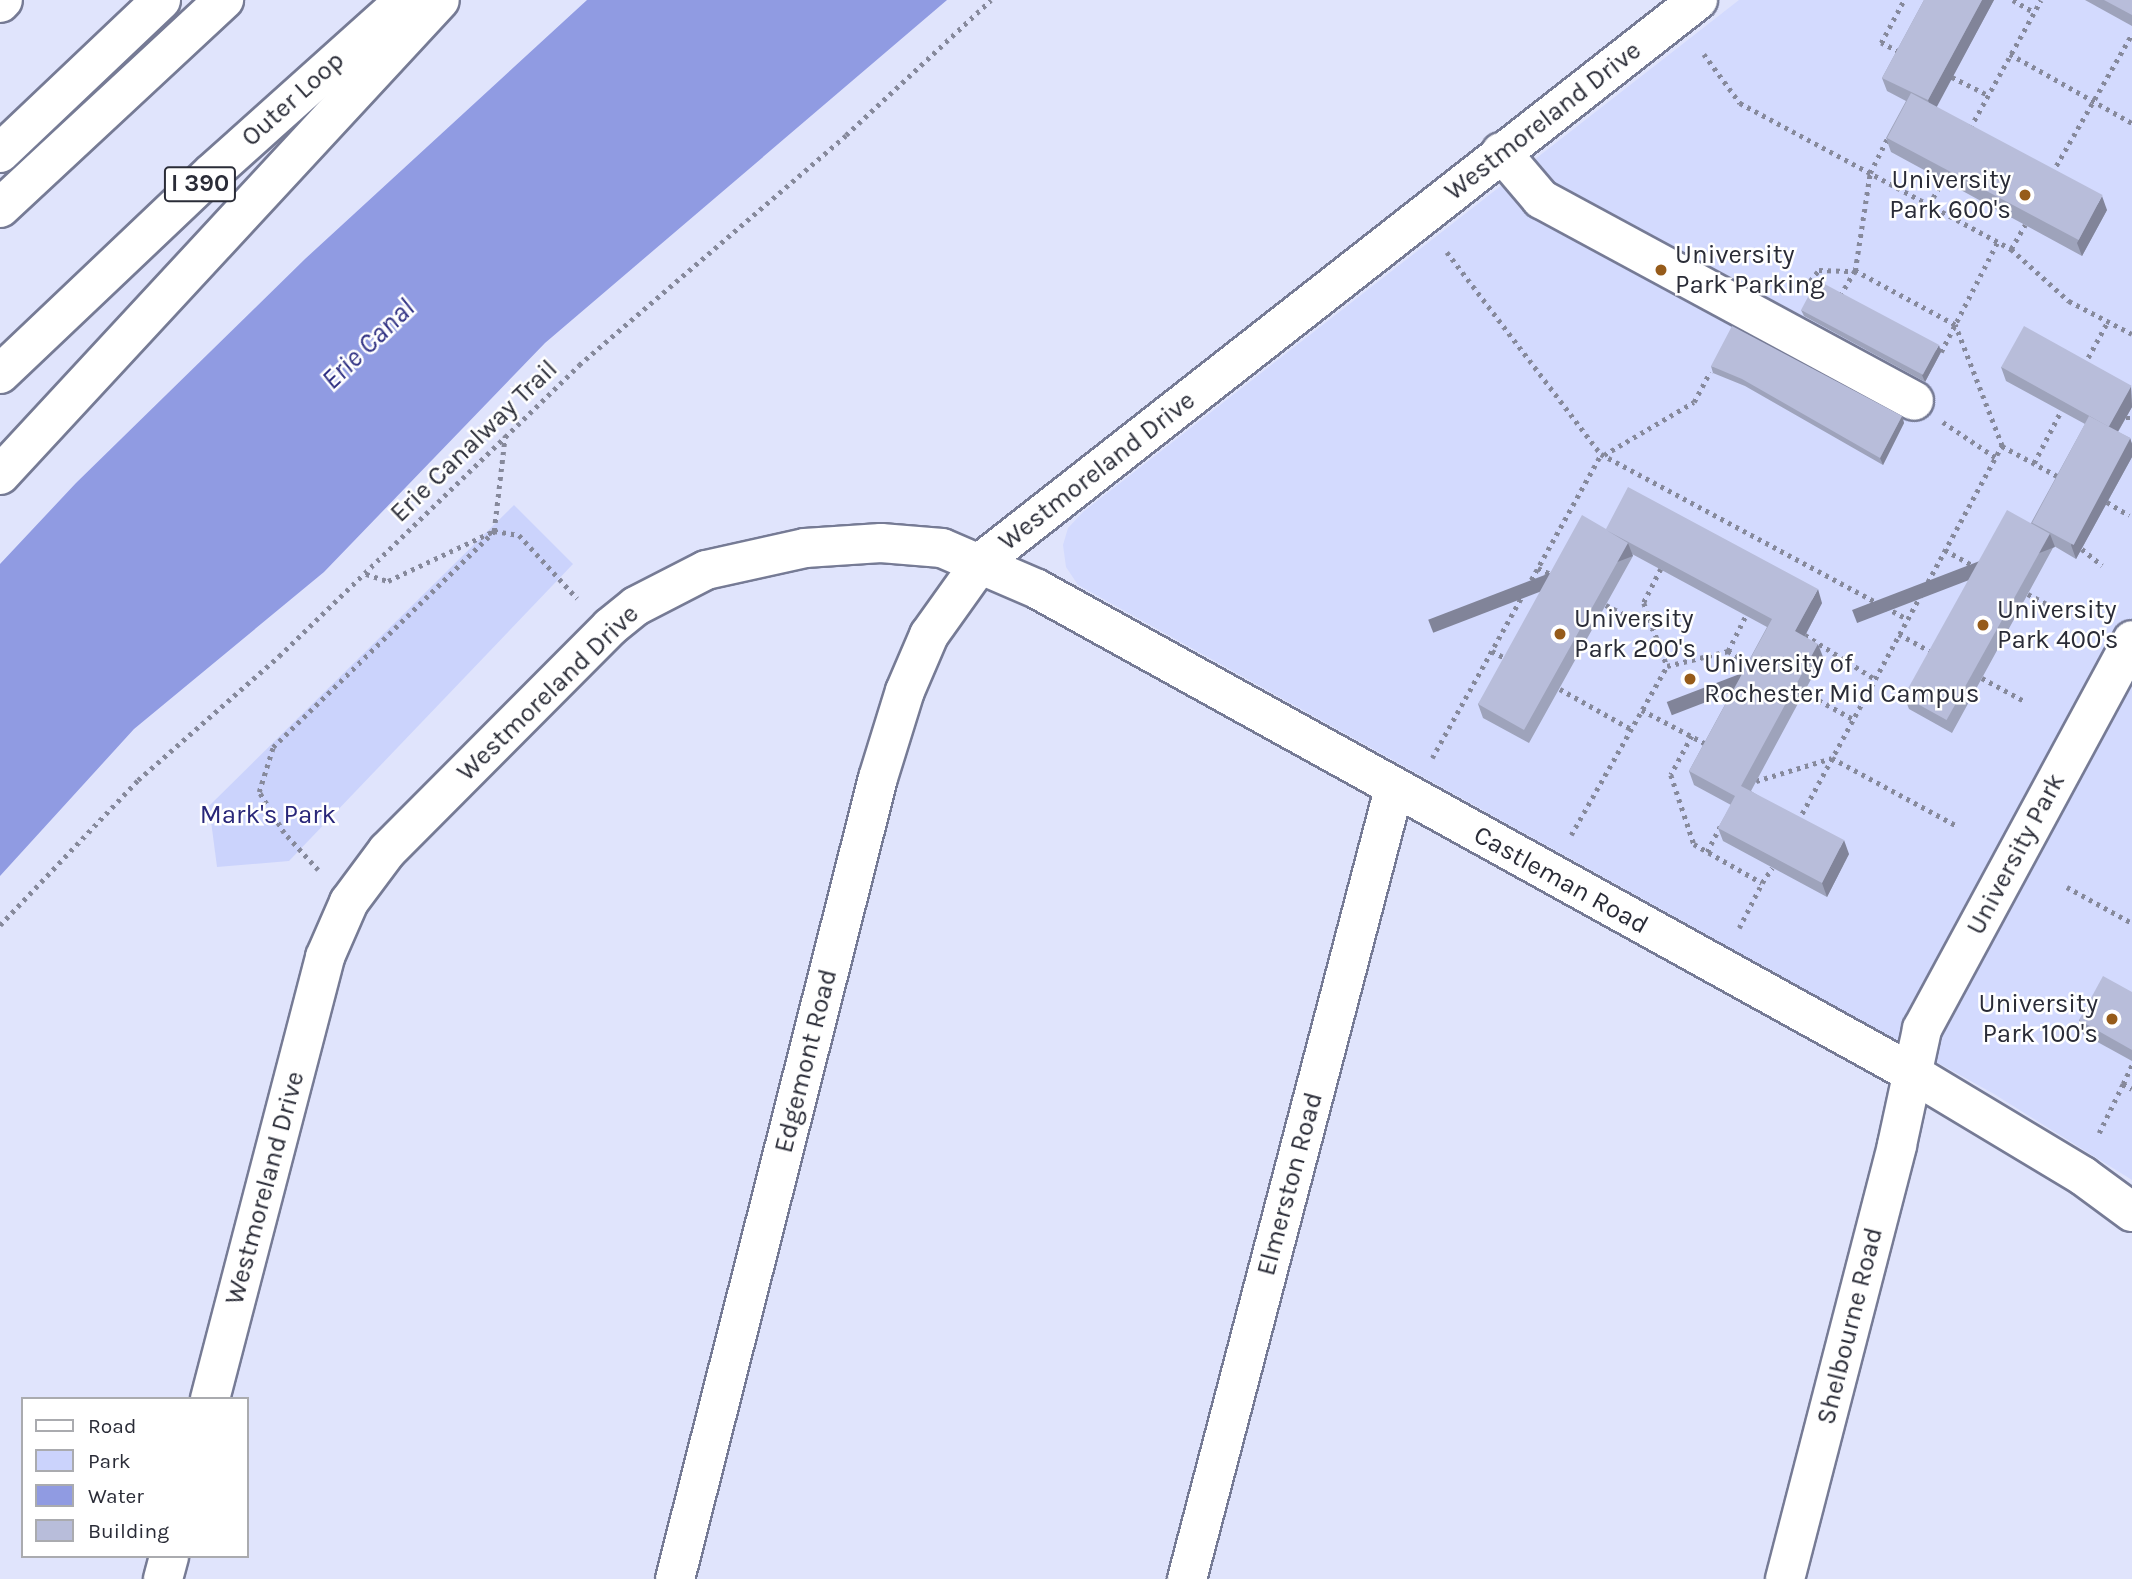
<!DOCTYPE html>
<html>
<head>
<meta charset="utf-8">
<style>
	body { margin:0 }
	#map { position:relative; width:2132px; height:1579px; overflow:hidden; background:#e0e4fc; font-family:Karla,sans-serif }
	div>[style] { position:absolute }
	.built>* { inset:0; background:#d3dafe }
	.green>* { inset:0; background:#cbd3fc }
	.water>* { inset:0; background:#909be2 }
	.path>* { height:4.5px; margin-top:-2.25px; transform-origin:0; background:repeating-linear-gradient(90deg,#86899b 0 3.5px,transparent 0 8.5px) }
	.roads { filter:drop-shadow(2px 0 #767b95) drop-shadow(-2px 0 #767b95) drop-shadow(0 2px #767b95) drop-shadow(0 -2px #767b95) }
	.minor>* { height:38px; margin:-19px; padding:0 19px; transform-origin:19px; border-radius:19px; background:#fff }
	.highway>* { height:38px; margin:-19px; padding:0 19px; transform-origin:19px; border-radius:19px; background:#fff }
	.wall>* { inset:0; background:#9ea3bb }
	.shaded-wall>* { inset:0; background:#818499; transform-origin:0 0 }
	.building>* { inset:0; background:#b8bdda; transform-origin:0 0 }
	.dots>* { width:19px; height:19px; translate:-50% -50%; box-sizing:border-box; border:4px solid #fff; border-radius:50% }
	span { translate:-50% -50%; white-space:nowrap; text-align:center; line-height:1.15; -webkit-text-stroke:5px #fff; paint-order:stroke }
	.shield-label span { padding:2px 5px; background:#fff; border:2px solid; border-radius:5px; -webkit-text-stroke-width:0 }
	.shield-label { font-size:24px; color:#2a2c37; font-weight:700 }
	.street-label { font-size:26px; color:#2a2c37 }
	.poi-label { font-size:26px; color:#2a2c37 }
	.right { translate:-100% -50%; text-align:right }
	.left { translate:0 -50%; text-align:left }
	.park-label { font-size:26px; color:#292779 }
	.water-label { font-size:28px; color:#303183; font-style:italic }
	.legend { position:absolute; left:21px; top:1397px; width:228px; height:161px; box-sizing:border-box; background:#fff; border:2px solid #aaabaf; margin:0; padding:9px 12px; list-style:none; font-size:21px; color:#2a2c37 }
	.legend li { display:flex; align-items:center; gap:14px; height:35px }
	.legend b { width:35px; border:2px solid #aaabaf }
</style>
</head>
<body>
<div id="map">
	<div class="built">
		<div style="clip-path:polygon(1739px 0,2132px 0,2132px 1180px,1994px 1094px,1078px 585px,1066px 567px,1063px 545px,1068px 528px,1083px 512px)"></div>
	</div>
	<div class="green">
		<div style="clip-path:polygon(514px 505px,573px 564px,289px 861px,217px 867px,209px 806px)"></div>
	</div>
	<div class="water">
		<div style="clip-path:polygon(587px 0,947px 0,545px 343px,324px 572px,134px 729px,0 876px,0 564px,76px 483px,305px 259px)"></div>
	</div>
	<div class="path">
		<div style="left:2013px;top:0;width:24px;rotate:30deg"></div>
		<div style="left:1899px;top:52px;width:20px;rotate:-153deg"></div>
		<div style="left:1881px;top:43px;width:49px;rotate:-61.9deg"></div>
		<div style="left:1704px;top:54px;width:61px;rotate:53.7deg"></div>
		<div style="left:1740px;top:103px;width:308px;rotate:28.3deg"></div>
		<div style="left:2011px;top:249px;width:78px;rotate:41.9deg"></div>
		<div style="left:2069px;top:301px;width:71px;rotate:27.6deg"></div>
		<div style="left:2010px;top:54px;width:140px;rotate:29.5deg"></div>
		<div style="left:1952px;top:77px;width:40px;rotate:26.6deg"></div>
		<div style="left:1970px;top:128px;width:146px;rotate:-61deg"></div>
		<div style="left:2052px;top:173px;width:160px;rotate:-60.1deg"></div>
		<div style="left:1929px;top:205px;width:29px;rotate:-61deg"></div>
		<div style="left:2011px;top:249px;width:28px;rotate:-60deg"></div>
		<div style="left:1447px;top:252px;width:254px;rotate:52.7deg"></div>
		<div style="left:1601px;top:454px;width:348px;rotate:28.3deg"></div>
		<div style="left:1810px;top:281px;width:14px;rotate:-51deg"></div>
		<div style="left:1819px;top:270px;width:36px;rotate:2deg"></div>
		<div style="left:1855px;top:271px;width:30px;rotate:120deg"></div>
		<div style="left:1941px;top:352px;width:125px;rotate:-62.8deg"></div>
		<div style="left:2084px;top:365px;width:50px;rotate:-61.4deg"></div>
		<div style="left:2126px;top:418px;width:6px"></div>
		<div style="left:1943px;top:422px;width:63px;rotate:33.9deg"></div>
		<div style="left:2002px;top:446px;width:65px;rotate:28.5deg"></div>
		<div style="left:1604px;top:455px;width:104px;rotate:-30.5deg"></div>
		<div style="left:1694px;top:402px;width:34px;rotate:-62deg"></div>
		<div style="left:2034px;top:463px;width:59px;rotate:-62.6deg"></div>
		<div style="left:2107px;top:502px;width:26px;rotate:31deg"></div>
		<div style="left:2082px;top:549px;width:26px;rotate:39deg"></div>
		<div style="left:1945px;top:550px;width:38px;rotate:29deg"></div>
		<div style="left:1538px;top:568px;width:17px;rotate:25deg"></div>
		<div style="left:1661px;top:569px;width:38px;rotate:117deg"></div>
		<div style="left:1644px;top:603px;width:67px;rotate:69.9deg"></div>
		<div style="left:366px;top:574px;width:23px;rotate:18deg"></div>
		<div style="left:388px;top:581px;width:117px;rotate:-25.3deg"></div>
		<div style="left:494px;top:531px;width:25px;rotate:9deg"></div>
		<div style="left:519px;top:535px;width:86px;rotate:47.4deg"></div>
		<div style="left:2028px;top:594px;width:51px;rotate:28.1deg"></div>
		<div style="left:1606px;top:605px;width:53px;rotate:27.1deg"></div>
		<div style="left:1899px;top:634px;width:38px;rotate:29deg"></div>
		<div style="left:1805px;top:635px;width:83px;rotate:32.2deg"></div>
		<div style="left:1492px;top:651px;width:17px;rotate:28deg"></div>
		<div style="left:1728px;top:651px;width:27px;rotate:31deg"></div>
		<div style="left:1982px;top:678px;width:50px;rotate:28.6deg"></div>
		<div style="left:1560px;top:689px;width:81px;rotate:29.4deg"></div>
		<div style="left:1804px;top:692px;width:56px;rotate:28.9deg"></div>
		<div style="left:1642px;top:710px;width:77px;rotate:27.9deg"></div>
		<div style="left:1692px;top:736px;width:44px;rotate:118.3deg"></div>
		<div style="left:1671px;top:775px;width:73px;rotate:71.6deg"></div>
		<div style="left:1694px;top:844px;width:78px;rotate:29.8deg"></div>
		<div style="left:1762px;top:883px;width:18px;rotate:-56deg"></div>
		<div style="left:1432px;top:758px;width:348px;rotate:-60.9deg"></div>
		<div style="left:1756px;top:781px;width:79px;rotate:-16.8deg"></div>
		<div style="left:1832px;top:758px;width:142px;rotate:28.5deg"></div>
		<div style="left:1798px;top:821px;width:427px;rotate:-61.5deg"></div>
		<div style="left:2002px;top:446px;width:130px;rotate:-111.2deg"></div>
		<div style="left:1955px;top:325px;width:114px;rotate:-151.6deg"></div>
		<div style="left:1855px;top:271px;width:99px;rotate:-81.3deg"></div>
		<div style="left:1870px;top:173px;width:40px;rotate:-63.4deg"></div>
		<div style="left:1571px;top:835px;width:194px;rotate:-60.4deg"></div>
		<div style="left:1667px;top:666px;width:63px;rotate:-13.8deg"></div>
		<div style="left:1728px;top:651px;width:40px;rotate:-63.4deg"></div>
		<div style="left:1707px;top:852px;width:30px;rotate:-63deg"></div>
		<div style="left:318px;top:870px;width:50px;rotate:-132.6deg"></div>
		<div style="left:284px;top:833px;width:48px;rotate:-121.4deg"></div>
		<div style="left:259px;top:792px;width:47px;rotate:-72.7deg"></div>
		<div style="left:273px;top:747px;width:309px;rotate:-44.3deg"></div>
		<div style="left:494px;top:531px;width:96px;rotate:-83.4deg"></div>
		<div style="left:2067px;top:887px;width:74px;rotate:29deg"></div>
		<div style="left:0;top:925px;width:200px;rotate:-46.4deg"></div>
		<div style="left:138px;top:780px;width:188px;rotate:-41.3deg"></div>
		<div style="left:279px;top:656px;width:418px;rotate:-44.1deg"></div>
		<div style="left:579px;top:365px;width:352px;rotate:-40.7deg"></div>
		<div style="left:846px;top:135px;width:198px;rotate:-43deg"></div>
		<div style="left:1739px;top:928px;width:51px;rotate:-62.9deg"></div>
		<div style="left:2123px;top:1084px;width:21px;rotate:-65deg"></div>
		<div style="left:2099px;top:1133px;width:55px;rotate:-63.9deg"></div>
		<div style="left:2123px;top:1084px;width:10px;rotate:29deg"></div>
	</div>
	<div class="roads">
		<div class="minor">
			<div style="left:0;top:3px;width:4px;rotate:-45deg"></div>
			<div style="left:1501px;top:152px;width:62px;rotate:49.6deg"></div>
			<div style="left:1541px;top:199px;width:424px;rotate:28.4deg"></div>
			<div style="left:210px;top:1399px;width:457px;rotate:-75.4deg"></div>
			<div style="left:325px;top:957px;width:60px;rotate:-66.4deg"></div>
			<div style="left:349px;top:902px;width:64px;rotate:-53.3deg"></div>
			<div style="left:387px;top:851px;width:316px;rotate:-45.1deg"></div>
			<div style="left:610px;top:627px;width:33px;rotate:-39deg"></div>
			<div style="left:636px;top:606px;width:79px;rotate:-27.2deg"></div>
			<div style="left:706px;top:570px;width:101px;rotate:-12.5deg"></div>
			<div style="left:805px;top:548px;width:76px;rotate:-3.8deg"></div>
			<div style="left:881px;top:543px;width:61px;rotate:4.7deg"></div>
			<div style="left:942px;top:548px;width:103px;rotate:23.3deg"></div>
			<div style="left:1037px;top:589px;width:998px;rotate:28.95deg"></div>
			<div style="left:1910px;top:1072px;width:202px;rotate:31deg"></div>
			<div style="left:2083px;top:1176px;width:61px;rotate:36.3deg"></div>
			<div style="left:163px;top:1579px;width:24px;rotate:-75deg"></div>
			<div style="left:675px;top:1579px;width:826px;rotate:-75.78deg"></div>
			<div style="left:878px;top:778px;width:91px;rotate:-72.8deg"></div>
			<div style="left:905px;top:691px;width:61px;rotate:-66.8deg"></div>
			<div style="left:929px;top:635px;width:90px;rotate:-54.5deg"></div>
			<div style="left:981px;top:562px;width:911px;rotate:-38.09deg"></div>
			<div style="left:1187px;top:1579px;width:817px;rotate:-75.32deg"></div>
			<div style="left:1785px;top:1579px;width:448px;rotate:-75.5deg"></div>
			<div style="left:1897px;top:1145px;width:119px;rotate:-77.8deg"></div>
			<div style="left:1922px;top:1029px;width:442px;rotate:-61.6deg"></div>
		</div>
		<div class="highway">
			<div style="left:0;top:153px;width:222px;rotate:-43.5deg"></div>
			<div style="left:0;top:208px;width:306px;rotate:-42.9deg"></div>
			<div style="left:0;top:374px;width:292px;rotate:-43.5deg"></div>
			<div style="left:212px;top:173px;width:259px;rotate:-41.9deg"></div>
			<div style="left:0;top:475px;width:647px;rotate:-47.19deg"></div>
		</div>
	</div>
	<div class="wall">
		<div style="clip-path:polygon(1924px 0,1994px 0,1936px 107px,2107px 210px,2082px 256px,1891px 152px,1886px 138px,1906px 101px,1887px 91px,1882px 78px)"></div>
		<div style="clip-path:polygon(2085px 0,2132px 0,2132px 26px)"></div>
		<div style="clip-path:polygon(1801px 310px,1941px 352px,1925px 382px,1804px 316px)"></div>
		<div style="clip-path:polygon(1711px 366px,1902px 416px,1904px 423px,1883px 465px,1745px 386px,1713px 373px)"></div>
		<div style="clip-path:polygon(2001px 367px,2131px 386px,2132px 407px,2118px 432px,2130px 438px,2132px 444px,2132px 457px,2076px 559px,2054px 546px,1952px 733px,1909px 709px,1904px 696px,2031px 523px,2085px 424px,2006px 381px)"></div>
		<div style="clip-path:polygon(1606px 529px,1822px 603px,1805px 636px,1823px 657px,1751px 791px,1849px 854px,1827px 897px,1723px 841px,1718px 828px,1731px 805px,1694px 785px,1689px 771px,1767px 627px,1632px 554px,1633px 556px,1529px 743px,1483px 718px,1478px 704px)"></div>
		<div style="clip-path:polygon(2132px 992px,2132px 1061px,2083px 1034px,2079px 1020px)"></div>
	</div>
	<div class="shaded-wall">
		<div style="clip-path:polygon(1982px 0,1994px 0,1933px 114px,1928px 100px)"></div>
		<div style="clip-path:polygon(2102px 196px,2107px 210px,2082px 256px,2077px 243px)"></div>
		<div style="clip-path:polygon(1939px 345px,1941px 352px,1925px 382px,1922px 375px)"></div>
		<div style="clip-path:polygon(2131px 386px,2132px 407px,2113px 440px,2108px 427px)"></div>
		<div style="clip-path:polygon(1902px 416px,1904px 423px,1883px 465px,1880px 458px)"></div>
		<div style="clip-path:polygon(2130px 438px,2132px 444px,2132px 457px,2076px 559px,2071px 545px)"></div>
		<div style="left:2050px;top:534px;width:14px;height:212px;rotate:69deg"></div>
		<div style="left:1628px;top:543px;width:14px;height:214px;rotate:69deg"></div>
		<div style="clip-path:polygon(1818px 589px,1822px 603px,1800px 645px,1795px 631px)"></div>
		<div style="left:1818px;top:644px;width:14px;height:162px;rotate:69deg"></div>
		<div style="clip-path:polygon(1844px 840px,1849px 854px,1827px 897px,1822px 883px)"></div>
	</div>
	<div class="building">
		<div style="clip-path:polygon(1924px 0,1982px 0,1928px 100px,1882px 78px)"></div>
		<div style="clip-path:polygon(2104px 0,2132px 0,2132px 15px)"></div>
		<div style="left:1911px;top:93px;width:217px;height:51px;rotate:28deg"></div>
		<div style="left:1817px;top:280px;width:138px;height:34px;rotate:28deg"></div>
		<div style="clip-path:polygon(1732px 326px,1902px 416px,1880px 458px,1742px 379px,1711px 366px)"></div>
		<div style="left:2024px;top:326px;width:123px;height:47px;rotate:29deg"></div>
		<div style="left:2089px;top:416px;width:47px;height:121px;rotate:28deg"></div>
		<div style="clip-path:polygon(1628px 487px,1818px 589px,1795px 631px,1818px 644px,1741px 786px,1844px 840px,1822px 883px,1718px 828px,1735px 796px,1689px 771px,1772px 619px,1606px 530px,1628px 543px,1524px 730px,1478px 704px,1582px 515px,1606px 529px)"></div>
		<div style="left:2007px;top:510px;width:49px;height:213px;rotate:29deg"></div>
		<div style="clip-path:polygon(2103px 976px,2132px 992px,2132px 1050px,2079px 1020px)"></div>
	</div>
	<div class="dots">
		<div style="left:2025px;top:195px;background:#965b1a"></div>
		<div style="left:1661px;top:270px;background:#965b1a"></div>
		<div style="left:1983px;top:625px;background:#965b1a"></div>
		<div style="left:1560px;top:634px;background:#965b1a"></div>
		<div style="left:1690px;top:679px;background:#965b1a"></div>
		<div style="left:2112px;top:1019px;background:#965b1a"></div>
	</div>
	<div class="shield-label">
		<span style="left:200px;top:184px">I 390</span>
	</div>
	<div class="street-label">
		<span style="left:293px;top:99px;rotate:-42deg">Outer Loop</span>
		<span style="left:1543px;top:121px;rotate:-38deg">Westmoreland Drive</span>
		<span style="left:474px;top:441px;rotate:-44deg">Erie Canalway Trail</span>
		<span style="left:1097px;top:471px;rotate:-38deg">Westmoreland Drive</span>
		<span style="left:548px;top:693px;rotate:-44deg">Westmoreland Drive</span>
		<span style="left:2016px;top:854px;rotate:-62deg">University Park</span>
		<span style="left:1561px;top:880px;rotate:29deg">Castleman Road</span>
		<span style="left:806px;top:1061px;rotate:-76deg">Edgemont Road</span>
		<span style="left:1290px;top:1184px;rotate:-75deg">Elmerston Road</span>
		<span style="left:265px;top:1188px;rotate:-75deg">Westmoreland Drive</span>
		<span style="left:1850px;top:1326px;rotate:-76deg">Shelbourne Road</span>
	</div>
	<div class="poi-label">
		<span class="right" style="left:2011px;top:195px">University<br>Park 600's</span>
		<span class="left" style="left:1675px;top:270px">University<br>Park Parking</span>
		<span class="left" style="left:1997px;top:625px">University<br>Park 400's</span>
		<span class="left" style="left:1574px;top:634px">University<br>Park 200's</span>
		<span class="left" style="left:1704px;top:679px">University of<br>Rochester Mid Campus</span>
		<span class="right" style="left:2098px;top:1019px">University<br>Park 100's</span>
	</div>
	<div class="park-label">
		<span style="left:268px;top:815px">Mark's Park</span>
	</div>
	<div class="water-label">
		<span style="left:368px;top:344px;rotate:-44deg">Erie Canal</span>
	</div>
	<ul class="legend">
	<li><b style="height:9px;background:#fff"></b>Road</li>
	<li><b style="height:19px;background:#cbd3fc"></b>Park</li>
	<li><b style="height:19px;background:#909be2"></b>Water</li>
	<li><b style="height:19px;background:#b8bdda"></b>Building</li>
	</ul>
</div>
</body>
</html>
